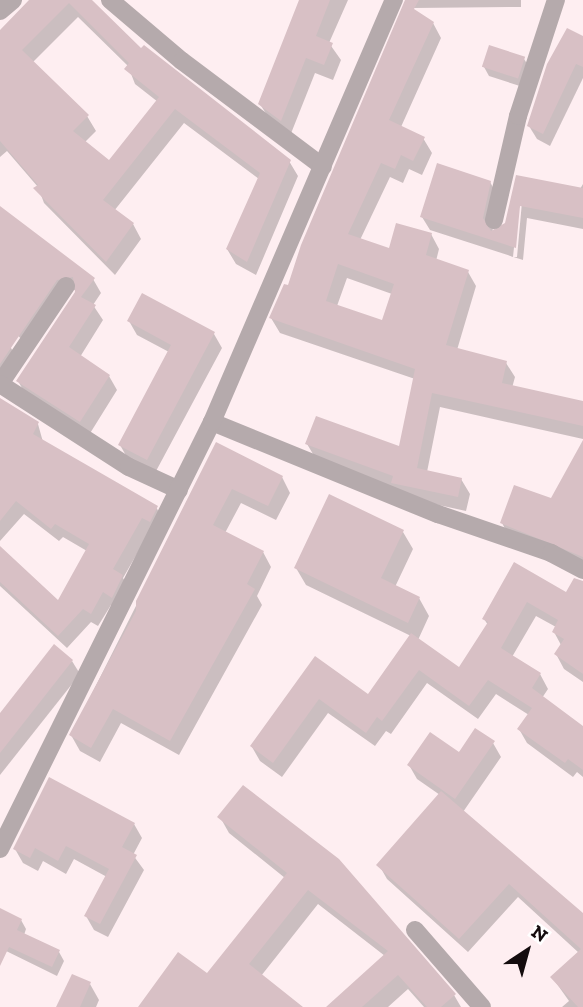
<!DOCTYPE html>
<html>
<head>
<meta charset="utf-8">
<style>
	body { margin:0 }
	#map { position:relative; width:583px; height:1007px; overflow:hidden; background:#feeef1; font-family:"Zilla Slab",serif }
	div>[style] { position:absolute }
	.shadow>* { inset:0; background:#0003 }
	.building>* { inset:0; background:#d8c0c5; transform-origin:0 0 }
	.street>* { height:18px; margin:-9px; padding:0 9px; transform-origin:9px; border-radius:9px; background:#b5aaac }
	span { translate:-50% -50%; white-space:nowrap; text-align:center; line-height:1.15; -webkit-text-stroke:5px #fff; paint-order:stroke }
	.north { position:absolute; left:492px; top:916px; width:70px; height:70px; -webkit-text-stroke:5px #fff; paint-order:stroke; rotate:36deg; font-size:19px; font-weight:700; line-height:28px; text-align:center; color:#140c0e }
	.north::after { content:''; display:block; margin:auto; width:24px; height:32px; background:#140c0e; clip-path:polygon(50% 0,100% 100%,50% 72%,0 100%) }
</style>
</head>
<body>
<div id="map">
	<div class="shadow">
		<div style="clip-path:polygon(evenodd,32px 0,89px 0,141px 51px,289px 161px,298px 176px,256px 275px,236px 264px,227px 249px,259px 179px,184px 123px,114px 211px,133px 224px,141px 239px,115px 275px,44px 203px,38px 187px,7px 151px,0 157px,0 32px,32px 0,78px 17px,128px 66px,135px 84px,158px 102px,109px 163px,84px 143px,96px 131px,87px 116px,33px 62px,78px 17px)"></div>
		<div style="clip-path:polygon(301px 0,348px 0,329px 43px,341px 60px,333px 80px,315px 73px,290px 136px,270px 120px,260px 104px)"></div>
		<div style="clip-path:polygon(409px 0,521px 0,521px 7px,414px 8px)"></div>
		<div style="clip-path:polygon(evenodd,433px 23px,441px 38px,401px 127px,423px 138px,432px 153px,422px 175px,409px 169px,403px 183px,390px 177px,360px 240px,390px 250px,431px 234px,439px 249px,436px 261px,468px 272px,476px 286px,457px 350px,506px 363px,515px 377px,512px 388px,583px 403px,583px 439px,440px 407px,427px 472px,461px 479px,470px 494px,466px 511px,402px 497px,316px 459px,307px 444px,400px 448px,415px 379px,280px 333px,271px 318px,433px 23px,347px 278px,392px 294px,383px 322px,337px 306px,347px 278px)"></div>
		<div style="clip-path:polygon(583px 38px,583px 78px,550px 146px,537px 139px,529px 126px)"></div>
		<div style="clip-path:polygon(524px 59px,530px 68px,523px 87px,489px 76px,484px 67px)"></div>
		<div style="clip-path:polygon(evenodd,517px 177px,580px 189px,583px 184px,583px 229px,527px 218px,523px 260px,430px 230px,422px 217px,490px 182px,498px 196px,492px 234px,506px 224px,517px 177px,522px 202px,517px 257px,513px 257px,518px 210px,522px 202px)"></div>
		<div style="clip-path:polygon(0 222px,93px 279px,101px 293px,93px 305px,103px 320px,80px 357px,109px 376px,117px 390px,89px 435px,26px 395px,18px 381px,77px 290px,68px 290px,29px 347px,0 317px)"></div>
		<div style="clip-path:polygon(129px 321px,214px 334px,222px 348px,155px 473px,128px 459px,120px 445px,169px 352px,137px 335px)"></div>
		<div style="clip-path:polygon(0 343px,11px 348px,19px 361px,0 380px)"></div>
		<div style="clip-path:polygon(0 400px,38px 424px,43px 442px,156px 507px,164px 521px,150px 531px,123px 578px,130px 590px,120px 610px,111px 605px,98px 626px,91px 622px,67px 648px,0 586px,0 548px,59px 603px,87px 551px,63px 537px,59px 541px,24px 514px,0 541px)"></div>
		<div style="clip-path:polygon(583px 444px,583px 568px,510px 538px,502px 523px,552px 501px)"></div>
		<div style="clip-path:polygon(217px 445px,282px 477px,290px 493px,276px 520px,241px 503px,225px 533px,263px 552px,271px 567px,257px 596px,262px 605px,179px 755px,121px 723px,100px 762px,80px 751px,71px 735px)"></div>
		<div style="clip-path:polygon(403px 532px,413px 549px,395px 587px,419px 598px,429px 616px,418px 640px,459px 670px,488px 625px,484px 619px,515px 565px,567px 594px,583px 583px,583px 682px,564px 669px,556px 654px,561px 645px,554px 632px,556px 627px,536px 616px,512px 657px,540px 674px,548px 689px,542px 698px,583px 729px,583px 777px,577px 772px,573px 777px,527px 743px,519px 729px,529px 715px,496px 694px,478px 719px,427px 683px,391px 734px,386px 731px,375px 746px,328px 713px,282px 777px,260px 761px,252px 747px,316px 658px,368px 696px,411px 636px,306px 585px,296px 568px)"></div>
		<div style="clip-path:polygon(72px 661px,80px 674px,0 775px,0 715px)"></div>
		<div style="clip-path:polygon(493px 743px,501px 757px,463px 812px,583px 915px,583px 1007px,562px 1007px,569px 1001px,552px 977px,579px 953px,518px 897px,468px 952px,387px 879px,379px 865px,440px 795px,417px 779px,409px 765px)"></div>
		<div style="clip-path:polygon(220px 817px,454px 995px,461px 1007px,424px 1007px,408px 989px,388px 1007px,328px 1007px,385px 956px,318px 904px,261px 976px,300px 1007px,140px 1007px,208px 976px,285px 878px,229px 833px)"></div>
		<div style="clip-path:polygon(134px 824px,142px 838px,133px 855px,144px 870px,108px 937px,94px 930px,86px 916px,107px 877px,74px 859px,66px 874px,43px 861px,38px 871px,23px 863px,15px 849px)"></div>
		<div style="clip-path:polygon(0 910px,21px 920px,26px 929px,24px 935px,59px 952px,64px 961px,57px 976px,0 948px)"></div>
		<div style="clip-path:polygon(90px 984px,99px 1000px,96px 1007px,58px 1007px)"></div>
	</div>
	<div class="building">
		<div style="clip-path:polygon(evenodd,29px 0,92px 0,141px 48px,144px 45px,291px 160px,247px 262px,226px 249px,260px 173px,175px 109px,103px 200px,134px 223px,106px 262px,33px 188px,38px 185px,0 141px,0 30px,29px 0,69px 3px,129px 63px,124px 69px,159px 97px,109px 160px,73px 131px,89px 115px,22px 50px,69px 3px)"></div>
		<div style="clip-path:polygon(299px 0,330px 0,316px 36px,333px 43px,324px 65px,306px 58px,281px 121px,258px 104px)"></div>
		<div style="clip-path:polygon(evenodd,405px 0,419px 0,414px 9px,434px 22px,389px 120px,425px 137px,413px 161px,401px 155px,395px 169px,381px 163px,348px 234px,389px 248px,396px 223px,432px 233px,426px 255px,469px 270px,446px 345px,507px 361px,502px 383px,583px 401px,583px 426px,432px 393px,417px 468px,462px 478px,458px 497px,391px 483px,393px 476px,305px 444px,316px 416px,399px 446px,415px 369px,269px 318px,284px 284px,288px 285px,301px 245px,405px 0,338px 264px,394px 284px,382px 320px,326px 301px,338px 264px)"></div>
		<div style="clip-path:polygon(567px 28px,583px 36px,583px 67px,576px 64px,543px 134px,527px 126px,547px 64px)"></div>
		<div style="left:489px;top:45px;width:38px;height:23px;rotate:18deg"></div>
		<div style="clip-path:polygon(437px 163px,491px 181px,483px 218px,491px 231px,505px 223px,516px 175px,583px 188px,583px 218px,520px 206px,516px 248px,420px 217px)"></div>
		<div style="clip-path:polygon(0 206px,95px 278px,81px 297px,96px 305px,69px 347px,110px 375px,80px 422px,16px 381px,75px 292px,73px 277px,57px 280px,0 364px)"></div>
		<div style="clip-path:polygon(142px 293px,215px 332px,147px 460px,118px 445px,171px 345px,127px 321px)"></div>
		<div style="clip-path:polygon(0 398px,39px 422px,33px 434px,158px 506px,150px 522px,142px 518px,113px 569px,123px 575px,112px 598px,103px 592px,91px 614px,83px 609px,58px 636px,0 582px,0 546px,58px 600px,89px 544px,55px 524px,51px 529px,16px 501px,0 521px)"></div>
		<div style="clip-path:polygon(583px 440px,583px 557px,500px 523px,514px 485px,551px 498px)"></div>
		<div style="clip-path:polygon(216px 442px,283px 476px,268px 506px,232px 489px,213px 525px,264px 551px,247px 584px,255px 589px,170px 741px,113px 709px,91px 748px,69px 735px,136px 611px,136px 601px)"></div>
		<div style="clip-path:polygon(329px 494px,404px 530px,381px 578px,420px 597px,408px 623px,294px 568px)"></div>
		<div style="clip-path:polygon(514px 562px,566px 592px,574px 578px,583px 581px,583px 674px,554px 654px,564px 639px,552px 632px,558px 620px,527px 602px,501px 648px,541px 673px,532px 688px,583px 726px,583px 770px,568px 759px,565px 763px,517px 729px,532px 708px,488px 680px,469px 706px,419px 670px,382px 721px,377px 717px,366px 733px,319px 699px,273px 763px,250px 746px,315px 656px,368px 694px,411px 633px,459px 667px,488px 622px,482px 619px)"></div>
		<div style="clip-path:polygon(54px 644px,73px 660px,0 753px,0 713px)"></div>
		<div style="clip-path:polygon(475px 728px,495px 741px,455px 799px,407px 765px,430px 732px,459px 752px)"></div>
		<div style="clip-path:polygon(49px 777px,135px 823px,122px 847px,137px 855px,100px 924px,84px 916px,109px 869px,66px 846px,58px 861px,35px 848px,30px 858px,13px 849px)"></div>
		<div style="clip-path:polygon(243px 785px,339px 859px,456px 994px,441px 1007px,427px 1007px,398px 975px,362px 1007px,326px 1007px,388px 951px,308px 890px,249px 964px,303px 1007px,138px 1007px,178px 952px,207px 973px,287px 873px,217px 817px)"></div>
		<div style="clip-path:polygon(441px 791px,583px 913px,583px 1007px,578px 1007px,550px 977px,581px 949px,509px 884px,459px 939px,376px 865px)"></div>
		<div style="clip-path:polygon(0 908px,22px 919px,17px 930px,60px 950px,52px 967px,9px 947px,0 966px)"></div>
		<div style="clip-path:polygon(72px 974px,91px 982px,80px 1007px,56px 1007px)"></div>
	</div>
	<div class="street">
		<div style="left:110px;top:0;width:94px;rotate:40.3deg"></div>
		<div style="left:182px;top:61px;width:176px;rotate:36.9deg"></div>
		<div style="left:0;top:11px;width:17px;rotate:-40deg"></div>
		<div style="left:494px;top:220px;width:107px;rotate:-77deg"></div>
		<div style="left:518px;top:116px;width:122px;rotate:-71.9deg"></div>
		<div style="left:66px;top:286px;width:118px;rotate:124deg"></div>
		<div style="left:0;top:384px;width:153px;rotate:32.8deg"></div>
		<div style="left:129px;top:467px;width:55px;rotate:24.7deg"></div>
		<div style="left:212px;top:422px;width:244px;rotate:22.2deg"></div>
		<div style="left:438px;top:514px;width:120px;rotate:19deg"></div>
		<div style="left:551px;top:553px;width:36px;rotate:28deg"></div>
		<div style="left:0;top:849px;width:477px;rotate:-63.6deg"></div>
		<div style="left:212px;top:422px;width:460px;rotate:-66.7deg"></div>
		<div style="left:415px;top:930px;width:102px;rotate:49deg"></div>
	</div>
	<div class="north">N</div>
</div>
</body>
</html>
